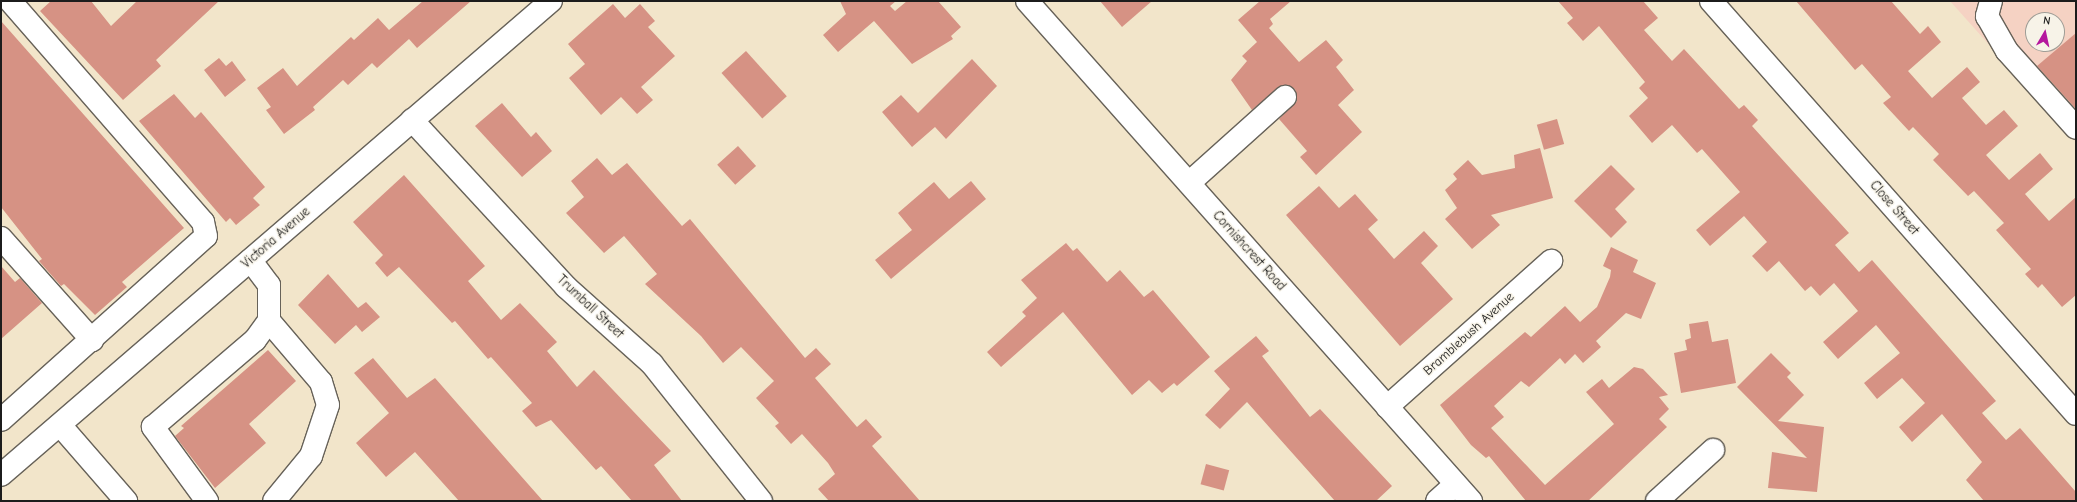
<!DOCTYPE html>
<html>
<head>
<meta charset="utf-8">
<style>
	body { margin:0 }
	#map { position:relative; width:2077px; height:502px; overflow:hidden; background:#f2e5ca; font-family:"Comic Neue",sans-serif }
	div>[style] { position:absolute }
	.built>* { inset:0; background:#f5d2c3 }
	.building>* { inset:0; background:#d69284; transform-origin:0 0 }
	.roads { filter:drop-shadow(1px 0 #676259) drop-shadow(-1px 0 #676259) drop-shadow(0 1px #676259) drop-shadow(0 -1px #676259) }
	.minor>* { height:22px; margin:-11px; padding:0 11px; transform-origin:11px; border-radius:11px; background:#fff }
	span { translate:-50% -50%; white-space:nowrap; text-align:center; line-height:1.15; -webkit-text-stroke:3px #f7f3e8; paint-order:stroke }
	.street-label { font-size:13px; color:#1c1c1c }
	.frame { position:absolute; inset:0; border:2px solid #1c1c1c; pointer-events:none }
	.north { position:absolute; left:2025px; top:12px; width:40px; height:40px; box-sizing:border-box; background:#f7f3e8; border:1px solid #9f9d96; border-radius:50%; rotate:9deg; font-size:11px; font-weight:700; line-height:16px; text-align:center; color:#1c1c1c }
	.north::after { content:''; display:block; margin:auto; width:14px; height:18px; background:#b5179e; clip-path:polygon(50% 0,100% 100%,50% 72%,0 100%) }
</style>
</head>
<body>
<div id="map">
	<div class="built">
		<div style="clip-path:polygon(evenodd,1950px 1px,2076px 1px,2076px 142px,1950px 1px,2033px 20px,2057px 20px,2057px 44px,2033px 44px,2033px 20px)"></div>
	</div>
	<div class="building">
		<div style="clip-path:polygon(51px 1px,91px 1px,111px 26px,137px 1px,219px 1px,156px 60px,161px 66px,123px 100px,40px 11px)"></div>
		<div style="clip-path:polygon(423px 1px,471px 1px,417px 48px,409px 39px,377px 68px,372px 63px,348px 85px,343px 80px,313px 107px,315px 110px,284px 134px,266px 110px,271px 107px,257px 88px,283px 68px,297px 86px,351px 37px,354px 40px,378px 18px,389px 30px)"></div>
		<div style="clip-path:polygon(840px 1px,896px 1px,890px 6px,895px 11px,907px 1px,938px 1px,961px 27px,951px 36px,953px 39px,912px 64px,874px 21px,838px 52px,823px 35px,846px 14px)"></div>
		<div style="clip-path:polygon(1100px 1px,1152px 1px,1122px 27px)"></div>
		<div style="clip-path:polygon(1260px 1px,1291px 1px,1270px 19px,1273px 24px,1269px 28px,1299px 62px,1326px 40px,1343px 60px,1336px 67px,1354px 90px,1338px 105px,1362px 132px,1316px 175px,1300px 157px,1307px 151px,1279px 119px,1297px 101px,1295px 89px,1282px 85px,1252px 110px,1231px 80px,1247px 61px,1242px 56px,1257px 42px,1238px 20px)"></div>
		<div style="clip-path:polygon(1558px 1px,1643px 1px,1658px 18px,1644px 30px,1672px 61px,1684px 49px,1739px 109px,1744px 105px,1758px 120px,1752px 126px,1849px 233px,1835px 245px,1859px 272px,1872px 260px,1996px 401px,1982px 413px,2006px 440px,2020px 428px,2076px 492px,2076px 501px,1984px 501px,1966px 480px,1982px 462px,1942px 414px,1912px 442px,1899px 427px,1925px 403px,1902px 378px,1877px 399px,1864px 383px,1900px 353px,1876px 325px,1838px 359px,1823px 342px,1858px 311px,1834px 283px,1820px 296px,1811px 286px,1805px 291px,1779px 261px,1767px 272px,1752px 256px,1767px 242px,1744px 216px,1710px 246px,1696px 230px,1740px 192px,1702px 149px,1697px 153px,1672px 125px,1652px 143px,1629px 116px,1648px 98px,1639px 88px,1645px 82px,1599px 26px,1583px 41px,1567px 23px,1573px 18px)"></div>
		<div style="clip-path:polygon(1796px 1px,1891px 1px,1920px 34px,1928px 26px,1941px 42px,1908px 71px,1932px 98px,1967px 67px,1980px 82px,1962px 98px,1986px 125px,2004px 110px,2018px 126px,1986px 155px,2009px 180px,2040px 153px,2053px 169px,2025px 194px,2049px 221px,2076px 197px,2076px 295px,2062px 307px,2042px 284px,2038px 288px,2025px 274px,2031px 269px,1996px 230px,2004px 223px,1974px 191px,1968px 196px,1933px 160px,1939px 154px,1913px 127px,1909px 131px,1883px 103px,1891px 97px,1862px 64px,1855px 70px)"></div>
		<div style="clip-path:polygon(613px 4px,625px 18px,640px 4px,655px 21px,648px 27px,675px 56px,641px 87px,653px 100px,637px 114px,621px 97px,601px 115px,569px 78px,585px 64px,568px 44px)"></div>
		<div style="clip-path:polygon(1px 21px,184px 228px,122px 282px,127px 287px,95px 315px,64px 284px,61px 286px,39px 261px,42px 259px,1px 207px)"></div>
		<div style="clip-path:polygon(2076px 33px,2076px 109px,2037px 66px)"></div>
		<div style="left:746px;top:51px;width:61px;height:33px;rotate:48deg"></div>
		<div style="clip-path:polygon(219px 58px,226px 66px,232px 61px,246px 80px,225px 97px,204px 70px)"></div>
		<div style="clip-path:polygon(972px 59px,997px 86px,946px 139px,935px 127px,912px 147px,882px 112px,901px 95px,918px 113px)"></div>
		<div style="clip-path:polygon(174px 94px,195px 118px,201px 112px,265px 187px,253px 198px,260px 205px,236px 225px,230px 218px,226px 222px,139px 121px)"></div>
		<div style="clip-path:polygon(502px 103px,531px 137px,536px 132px,552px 151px,522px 177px,475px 126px)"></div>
		<div style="left:1557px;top:119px;width:26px;height:21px;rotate:74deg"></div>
		<div style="left:738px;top:146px;width:27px;height:28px;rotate:48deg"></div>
		<div style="clip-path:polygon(1540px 148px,1553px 198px,1491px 215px,1500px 225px,1472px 249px,1445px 219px,1457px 208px,1445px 190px,1457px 179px,1453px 174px,1468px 160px,1482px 175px,1515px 168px,1514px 155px)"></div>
		<div style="clip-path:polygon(597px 158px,612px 175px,627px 163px,682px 226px,690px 219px,805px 358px,816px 348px,831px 364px,815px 378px,857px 427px,866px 419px,882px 437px,872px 446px,920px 501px,829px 501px,818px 489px,835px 474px,828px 463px,802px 434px,791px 444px,775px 426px,779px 423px,756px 398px,774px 381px,741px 347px,723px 363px,701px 336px,645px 284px,657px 274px,624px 236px,604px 253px,566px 213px,584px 197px,571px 181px)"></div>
		<div style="clip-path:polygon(1611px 165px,1635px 189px,1615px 209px,1627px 222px,1611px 238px,1574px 201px)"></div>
		<div style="clip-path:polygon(404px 175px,485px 266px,468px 281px,501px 320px,520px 303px,557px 342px,547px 351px,577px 387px,594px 370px,671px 451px,654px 465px,682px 501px,632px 501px,601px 466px,596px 470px,551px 420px,536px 427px,522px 411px,532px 403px,491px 357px,488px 359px,455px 321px,452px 323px,399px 267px,387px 277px,375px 263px,383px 255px,353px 222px)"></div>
		<div style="clip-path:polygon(971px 181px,986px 199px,891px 279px,875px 260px,912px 230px,898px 213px,934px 182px,949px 199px)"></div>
		<div style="clip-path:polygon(1319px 186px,1339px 208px,1355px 194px,1378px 220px,1368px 229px,1394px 259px,1424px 231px,1438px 246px,1421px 263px,1453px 299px,1400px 346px,1286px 215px)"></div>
		<div style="clip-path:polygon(1066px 243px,1073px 251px,1077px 248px,1107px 282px,1120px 270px,1144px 297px,1153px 290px,1210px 357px,1177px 386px,1174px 383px,1162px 393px,1149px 380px,1132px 395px,1063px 312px,1001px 367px,987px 352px,1026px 316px,1022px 312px,1037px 298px,1021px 280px)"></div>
		<div style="clip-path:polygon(1611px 247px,1638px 260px,1633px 272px,1656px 283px,1641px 319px,1626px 313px,1596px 341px,1601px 347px,1583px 363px,1575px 354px,1565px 364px,1560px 358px,1529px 387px,1521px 381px,1494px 406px,1504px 417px,1491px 428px,1545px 485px,1614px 424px,1586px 392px,1602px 379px,1609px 388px,1634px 367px,1643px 369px,1668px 395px,1659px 397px,1669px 409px,1659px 419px,1667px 427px,1588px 501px,1526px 501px,1489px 456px,1486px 458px,1471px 445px,1440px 405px,1525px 332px,1531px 337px,1565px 306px,1580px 322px,1597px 307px,1610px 277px,1611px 270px,1603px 266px)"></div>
		<div style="clip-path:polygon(1px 266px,15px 282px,20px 278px,42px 303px,1px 339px)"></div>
		<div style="clip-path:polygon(328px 274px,358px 308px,366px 302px,380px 317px,362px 332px,356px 325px,335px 344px,298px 305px)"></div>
		<div style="clip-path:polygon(1708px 321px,1712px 342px,1728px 339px,1736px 383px,1681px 393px,1674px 353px,1687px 350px,1685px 340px,1691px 338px,1689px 324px)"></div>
		<div style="clip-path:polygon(1256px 336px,1269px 351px,1262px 356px,1310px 417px,1320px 409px,1392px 486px,1376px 501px,1335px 501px,1247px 402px,1220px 429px,1205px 415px,1230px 389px,1214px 371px)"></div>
		<div style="clip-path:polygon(268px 350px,296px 381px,249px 424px,266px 443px,215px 488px,175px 436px,184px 428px,181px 426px)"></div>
		<div style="clip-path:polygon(1771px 353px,1791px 373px,1787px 377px,1804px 395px,1778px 421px,1824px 427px,1817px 492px,1768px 488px,1772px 452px,1807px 458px,1737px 387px)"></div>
		<div style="clip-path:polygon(373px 358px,407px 398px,435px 378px,543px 501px,459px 501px,415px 452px,386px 477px,356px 443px,389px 413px,354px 373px)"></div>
		<div style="left:1206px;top:464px;width:24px;height:21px;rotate:15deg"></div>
	</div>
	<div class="roads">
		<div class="minor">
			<div style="left:1027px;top:1px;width:669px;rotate:48.39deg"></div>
			<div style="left:1711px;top:1px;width:551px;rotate:48.53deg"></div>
			<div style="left:1991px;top:1px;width:16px;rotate:105deg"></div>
			<div style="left:1987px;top:16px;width:40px;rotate:60.3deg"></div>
			<div style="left:2007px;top:51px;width:103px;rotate:48.1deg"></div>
			<div style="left:412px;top:120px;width:227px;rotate:47.3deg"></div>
			<div style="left:566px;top:287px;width:115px;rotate:41.8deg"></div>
			<div style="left:652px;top:364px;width:175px;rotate:51.5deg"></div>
			<div style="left:1189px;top:183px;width:129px;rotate:-41.9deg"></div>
			<div style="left:1px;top:238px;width:137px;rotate:48.3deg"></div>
			<div style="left:269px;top:321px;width:80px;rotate:49.6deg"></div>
			<div style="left:321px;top:382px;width:24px;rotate:73deg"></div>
			<div style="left:328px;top:405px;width:54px;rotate:108.4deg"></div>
			<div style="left:311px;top:456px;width:58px;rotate:129.4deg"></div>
			<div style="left:1387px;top:407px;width:220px;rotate:-41.7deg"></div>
			<div style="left:1px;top:420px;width:275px;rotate:-41.9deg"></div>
			<div style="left:206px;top:236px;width:14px;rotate:-102deg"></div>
			<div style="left:203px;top:222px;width:293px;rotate:-131.1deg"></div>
			<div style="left:60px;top:425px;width:101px;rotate:49deg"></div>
			<div style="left:1px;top:475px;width:726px;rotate:-40.76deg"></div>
			<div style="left:207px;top:501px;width:92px;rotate:-126.1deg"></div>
			<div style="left:153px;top:427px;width:134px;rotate:-40.5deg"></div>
			<div style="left:255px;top:340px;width:24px;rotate:-54deg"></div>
			<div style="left:269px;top:321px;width:36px;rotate:-90deg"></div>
			<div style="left:269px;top:285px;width:31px;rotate:-127deg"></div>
			<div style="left:1437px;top:501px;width:25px;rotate:-42deg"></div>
			<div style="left:1657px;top:501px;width:76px;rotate:-42.3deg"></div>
		</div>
	</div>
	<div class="street-label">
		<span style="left:1894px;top:208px;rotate:49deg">Close Street</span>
		<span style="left:276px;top:238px;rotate:-41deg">Victoria Avenue</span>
		<span style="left:1249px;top:251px;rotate:48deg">Cornishcrest Road</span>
		<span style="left:590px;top:307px;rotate:43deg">Trumball Street</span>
		<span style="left:1469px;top:334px;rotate:-42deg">Bramblebush Avenue</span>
	</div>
	<div class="frame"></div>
	<div class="north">N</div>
</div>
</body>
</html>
